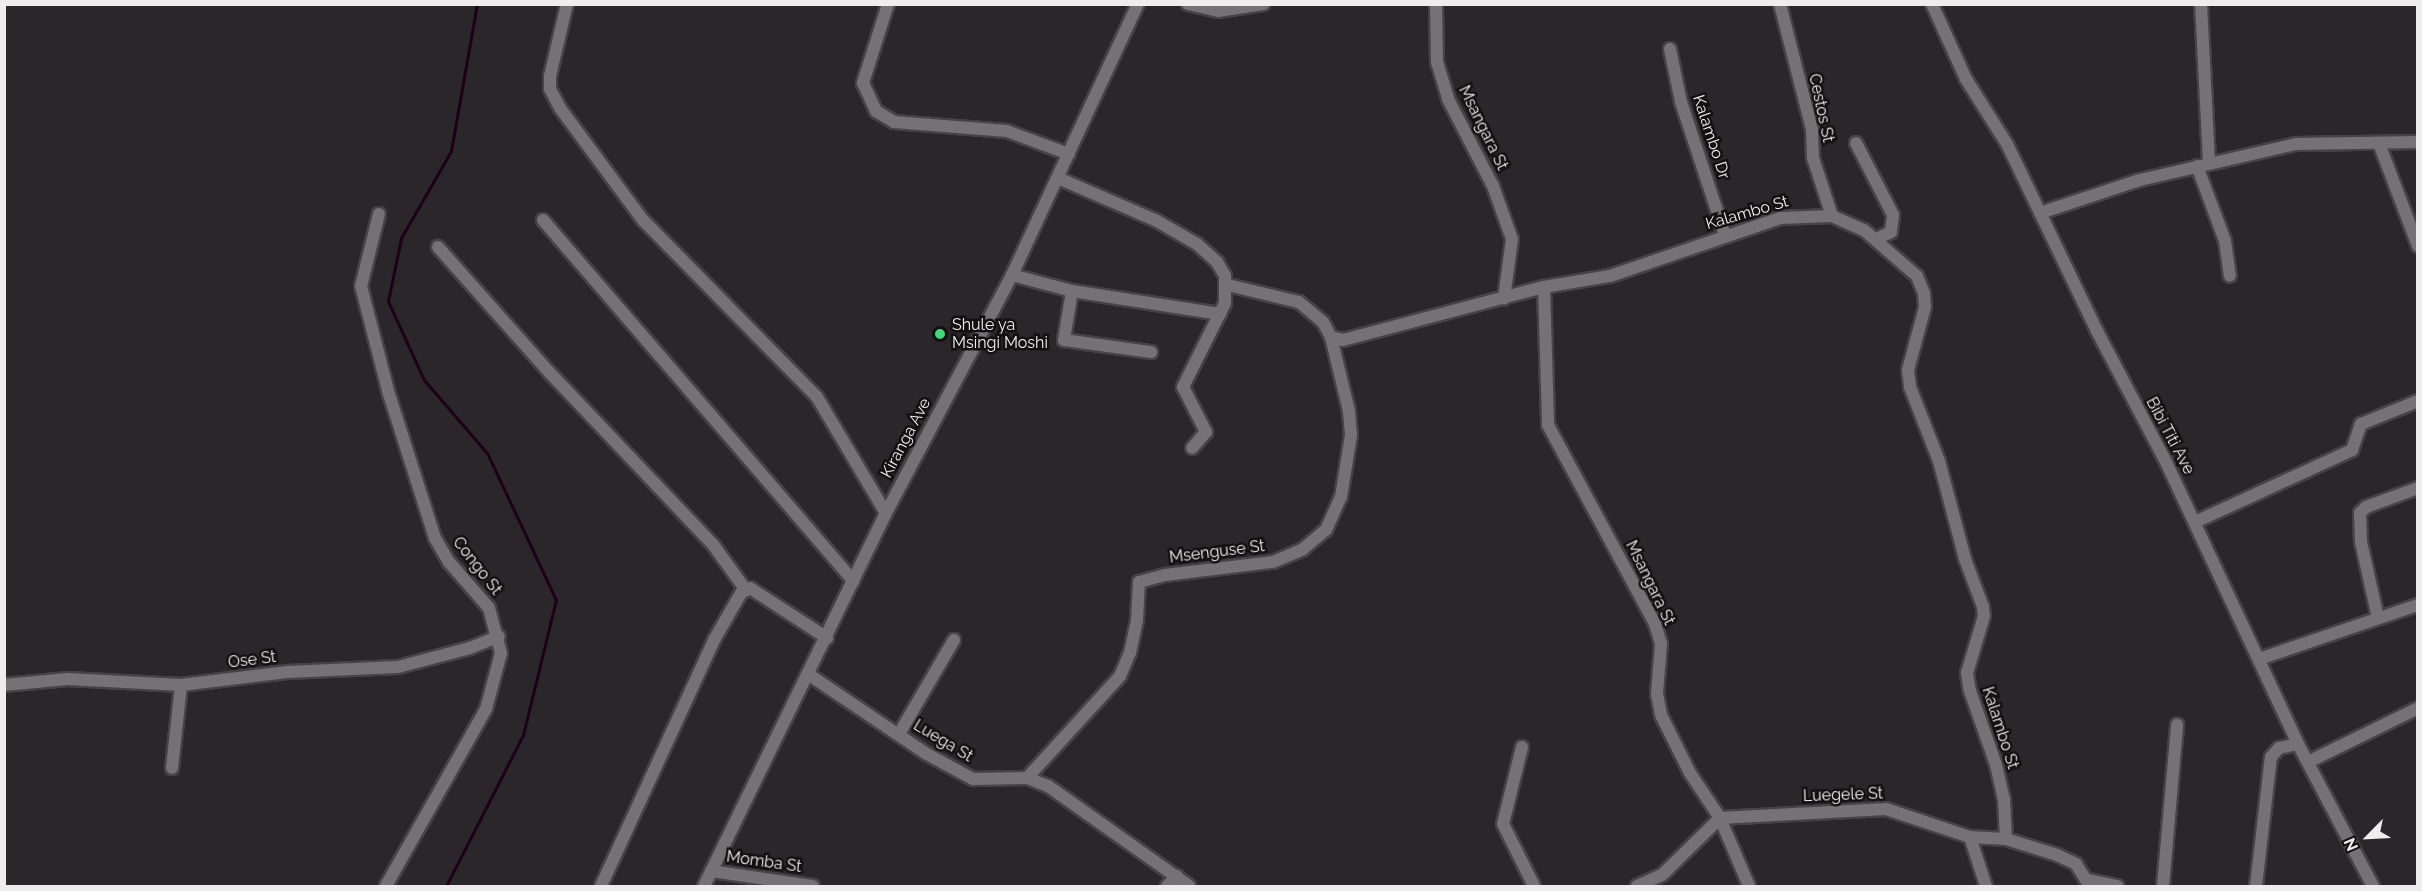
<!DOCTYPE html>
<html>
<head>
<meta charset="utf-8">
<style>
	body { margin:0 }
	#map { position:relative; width:2422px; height:891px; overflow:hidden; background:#2b2629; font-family:Raleway,sans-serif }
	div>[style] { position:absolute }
	.stream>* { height:3px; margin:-1.5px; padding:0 1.5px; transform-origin:1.5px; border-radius:1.5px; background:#1d0018 }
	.roads { filter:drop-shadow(2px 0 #464245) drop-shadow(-2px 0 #464245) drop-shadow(0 2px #464245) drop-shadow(0 -2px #464245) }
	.minor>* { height:12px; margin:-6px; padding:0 6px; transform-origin:6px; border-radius:6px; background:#747274 }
	.dots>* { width:16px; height:16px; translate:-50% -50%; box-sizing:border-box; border:3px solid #121011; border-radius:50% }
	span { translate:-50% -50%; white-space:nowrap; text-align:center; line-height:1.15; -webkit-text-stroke:5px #121011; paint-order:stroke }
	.street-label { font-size:16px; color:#efecee }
	.poi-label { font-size:16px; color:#efecee }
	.left { translate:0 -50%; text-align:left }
	.frame { position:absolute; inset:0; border:6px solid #efecee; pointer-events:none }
	.north { position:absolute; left:2338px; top:807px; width:60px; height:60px; -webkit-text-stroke:4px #121011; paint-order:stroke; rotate:246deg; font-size:16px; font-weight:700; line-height:24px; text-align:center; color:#efecee }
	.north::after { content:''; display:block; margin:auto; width:21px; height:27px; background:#efecee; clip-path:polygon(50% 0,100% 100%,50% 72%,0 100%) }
</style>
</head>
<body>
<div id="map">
	<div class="stream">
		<div style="left:446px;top:886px;width:169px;rotate:-63deg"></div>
		<div style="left:523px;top:735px;width:139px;rotate:-76.3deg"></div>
		<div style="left:556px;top:600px;width:162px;rotate:-115.1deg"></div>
		<div style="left:487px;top:453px;width:96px;rotate:-130.8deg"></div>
		<div style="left:424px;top:380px;width:87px;rotate:-114.5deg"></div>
		<div style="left:388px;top:301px;width:64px;rotate:-78.3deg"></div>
		<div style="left:401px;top:238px;width:100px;rotate:-60.1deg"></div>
		<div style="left:451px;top:151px;width:149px;rotate:-80deg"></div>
	</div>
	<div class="roads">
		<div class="minor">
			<div style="left:567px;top:4px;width:74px;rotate:103.3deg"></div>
			<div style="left:550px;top:76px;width:13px;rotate:90deg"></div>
			<div style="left:550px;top:89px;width:21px;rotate:62deg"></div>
			<div style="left:560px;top:108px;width:139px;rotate:53.5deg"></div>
			<div style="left:643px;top:220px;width:248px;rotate:45.5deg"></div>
			<div style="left:817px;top:397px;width:135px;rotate:59.3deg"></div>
			<div style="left:888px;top:4px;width:83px;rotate:107.6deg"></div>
			<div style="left:863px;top:83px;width:31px;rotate:65deg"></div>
			<div style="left:876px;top:111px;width:21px;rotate:31deg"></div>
			<div style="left:894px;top:122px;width:113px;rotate:4.6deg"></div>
			<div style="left:1007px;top:131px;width:66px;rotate:20.4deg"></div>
			<div style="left:1188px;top:4px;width:31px;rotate:13deg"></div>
			<div style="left:1218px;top:11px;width:46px;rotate:-8.8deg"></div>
			<div style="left:1436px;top:4px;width:58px;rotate:89deg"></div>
			<div style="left:1437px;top:62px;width:39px;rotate:73deg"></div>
			<div style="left:1448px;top:99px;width:98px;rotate:62.7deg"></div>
			<div style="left:1493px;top:186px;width:56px;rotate:70.3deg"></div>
			<div style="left:1512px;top:239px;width:60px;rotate:97.7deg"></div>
			<div style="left:1780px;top:4px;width:130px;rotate:75.7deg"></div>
			<div style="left:1812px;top:130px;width:28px;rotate:88deg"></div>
			<div style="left:1813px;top:158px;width:61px;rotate:71.9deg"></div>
			<div style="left:1932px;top:4px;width:82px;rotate:65.6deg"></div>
			<div style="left:1966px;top:79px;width:77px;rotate:57.8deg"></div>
			<div style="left:2007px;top:144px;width:208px;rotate:64.3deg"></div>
			<div style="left:2097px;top:331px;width:148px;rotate:62.2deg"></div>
			<div style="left:2166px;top:462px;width:311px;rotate:64.9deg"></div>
			<div style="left:2298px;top:744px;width:161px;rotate:62.2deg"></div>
			<div style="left:2201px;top:4px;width:159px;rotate:87.1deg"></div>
			<div style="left:1670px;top:49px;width:54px;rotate:78.3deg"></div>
			<div style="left:1681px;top:102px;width:140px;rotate:71.7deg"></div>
			<div style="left:1856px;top:143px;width:81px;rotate:62.8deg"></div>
			<div style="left:1893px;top:215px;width:17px;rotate:97deg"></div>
			<div style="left:1891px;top:232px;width:17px;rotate:155deg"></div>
			<div style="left:2380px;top:146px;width:107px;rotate:69.2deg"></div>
			<div style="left:2197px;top:166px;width:80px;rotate:69.5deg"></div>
			<div style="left:2225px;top:241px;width:35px;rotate:82deg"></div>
			<div style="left:1058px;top:178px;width:108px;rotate:23.5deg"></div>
			<div style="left:1157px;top:221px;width:46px;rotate:29.9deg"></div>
			<div style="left:1197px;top:244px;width:27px;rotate:42deg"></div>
			<div style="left:1217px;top:262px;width:16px;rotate:60deg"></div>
			<div style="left:1225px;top:276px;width:27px;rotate:90deg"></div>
			<div style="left:1225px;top:303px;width:94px;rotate:116.6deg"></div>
			<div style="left:1183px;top:387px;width:51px;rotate:62.9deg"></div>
			<div style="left:1206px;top:432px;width:21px;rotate:131deg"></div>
			<div style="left:2040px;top:213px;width:105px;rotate:-18.3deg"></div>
			<div style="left:2140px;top:180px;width:160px;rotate:-13deg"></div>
			<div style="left:2296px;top:144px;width:122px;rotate:-0.9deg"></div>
			<div style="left:379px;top:214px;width:74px;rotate:104deg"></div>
			<div style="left:361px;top:286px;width:112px;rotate:75.5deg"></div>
			<div style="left:389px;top:394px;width:151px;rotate:72.3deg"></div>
			<div style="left:435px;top:538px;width:28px;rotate:60deg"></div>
			<div style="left:449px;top:562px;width:61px;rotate:49deg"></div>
			<div style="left:489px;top:608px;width:47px;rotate:75.1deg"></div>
			<div style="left:501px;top:653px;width:58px;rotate:105deg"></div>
			<div style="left:486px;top:709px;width:203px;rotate:119.5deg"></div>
			<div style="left:543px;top:220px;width:476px;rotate:49.3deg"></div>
			<div style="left:438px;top:247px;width:169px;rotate:48.4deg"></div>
			<div style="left:550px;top:373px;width:238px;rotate:46.5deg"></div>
			<div style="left:714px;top:546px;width:53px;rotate:54.2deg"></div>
			<div style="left:1012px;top:275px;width:62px;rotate:14.9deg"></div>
			<div style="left:1072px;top:291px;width:150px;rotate:8.8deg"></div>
			<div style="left:1228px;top:285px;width:73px;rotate:13.5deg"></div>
			<div style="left:1299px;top:302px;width:31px;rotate:40deg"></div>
			<div style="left:1323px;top:322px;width:17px;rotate:62deg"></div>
			<div style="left:1331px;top:337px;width:12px;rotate:14deg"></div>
			<div style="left:1343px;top:340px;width:208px;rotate:-14.8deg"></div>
			<div style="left:1544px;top:287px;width:67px;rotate:-9.5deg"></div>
			<div style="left:1610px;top:276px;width:180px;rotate:-18.8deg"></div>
			<div style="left:1780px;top:218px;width:52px;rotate:-2.2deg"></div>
			<div style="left:1832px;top:216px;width:35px;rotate:24deg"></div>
			<div style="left:1864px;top:230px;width:70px;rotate:41deg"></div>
			<div style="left:1917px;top:276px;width:18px;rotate:68deg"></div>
			<div style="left:1924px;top:293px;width:14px;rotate:86deg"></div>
			<div style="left:1925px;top:307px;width:65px;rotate:105.1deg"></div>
			<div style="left:1908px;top:370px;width:17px;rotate:83deg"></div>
			<div style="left:1910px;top:387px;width:79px;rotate:68.6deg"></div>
			<div style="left:1939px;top:461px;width:101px;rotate:75.1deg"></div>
			<div style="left:1965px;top:559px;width:51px;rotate:69.4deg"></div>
			<div style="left:1983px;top:607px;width:9px;rotate:84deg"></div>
			<div style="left:1984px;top:616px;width:59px;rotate:106.6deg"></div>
			<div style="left:1967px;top:673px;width:18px;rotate:81deg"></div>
			<div style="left:1970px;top:691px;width:78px;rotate:70.6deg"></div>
			<div style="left:1996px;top:765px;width:35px;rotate:77deg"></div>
			<div style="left:2004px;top:799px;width:40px;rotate:87.1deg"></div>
			<div style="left:1544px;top:287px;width:138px;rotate:88.3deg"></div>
			<div style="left:1548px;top:425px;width:226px;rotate:61.7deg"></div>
			<div style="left:1655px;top:624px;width:21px;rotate:73deg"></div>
			<div style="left:1661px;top:644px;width:50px;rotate:94.6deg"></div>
			<div style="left:1657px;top:694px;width:21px;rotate:79deg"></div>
			<div style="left:1661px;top:715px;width:65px;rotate:63.4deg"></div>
			<div style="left:1690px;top:773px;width:54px;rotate:56.3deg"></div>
			<div style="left:1720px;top:818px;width:74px;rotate:66.9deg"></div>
			<div style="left:1072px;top:291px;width:50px;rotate:99.3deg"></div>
			<div style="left:1064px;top:340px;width:88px;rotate:7.9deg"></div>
			<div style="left:2195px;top:522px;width:173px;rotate:-24.6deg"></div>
			<div style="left:2352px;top:450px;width:28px;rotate:-71deg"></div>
			<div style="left:2361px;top:424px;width:61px;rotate:-22deg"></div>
			<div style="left:2378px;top:618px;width:78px;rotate:-102.6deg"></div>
			<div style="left:2361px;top:542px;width:29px;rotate:-92deg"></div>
			<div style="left:2360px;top:513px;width:8px;rotate:-45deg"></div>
			<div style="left:2366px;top:507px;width:55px;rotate:-20.1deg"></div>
			<div style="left:2259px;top:659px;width:168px;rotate:-18.8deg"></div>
			<div style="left:808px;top:674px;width:141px;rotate:34deg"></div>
			<div style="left:925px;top:753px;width:55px;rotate:28.4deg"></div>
			<div style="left:973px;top:779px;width:54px;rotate:-1.1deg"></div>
			<div style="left:1027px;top:778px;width:22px;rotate:21deg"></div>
			<div style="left:1048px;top:786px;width:173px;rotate:35.3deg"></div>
			<div style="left:4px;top:685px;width:64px;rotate:-5.4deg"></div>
			<div style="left:68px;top:679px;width:113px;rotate:3deg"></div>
			<div style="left:181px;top:685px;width:107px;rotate:-7deg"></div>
			<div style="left:287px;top:672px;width:111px;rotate:-2.6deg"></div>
			<div style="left:398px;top:667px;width:74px;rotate:-14.8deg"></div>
			<div style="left:470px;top:648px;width:31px;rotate:-22deg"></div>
			<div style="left:899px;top:734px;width:109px;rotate:-59.7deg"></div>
			<div style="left:1522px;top:747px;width:79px;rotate:103.9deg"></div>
			<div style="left:1503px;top:824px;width:69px;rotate:63.4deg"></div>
			<div style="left:2308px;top:762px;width:123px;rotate:-26.1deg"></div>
			<div style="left:172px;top:768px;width:83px;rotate:-83.8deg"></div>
			<div style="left:1027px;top:778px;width:138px;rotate:-47.6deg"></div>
			<div style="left:1120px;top:676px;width:25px;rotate:-67deg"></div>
			<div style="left:1130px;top:653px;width:34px;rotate:-78deg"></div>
			<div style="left:1137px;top:620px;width:38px;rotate:-87deg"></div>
			<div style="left:1139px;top:582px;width:27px;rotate:-15deg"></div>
			<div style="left:1165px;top:575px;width:109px;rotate:-6.9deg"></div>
			<div style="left:1273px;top:562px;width:33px;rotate:-23deg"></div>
			<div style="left:1303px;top:549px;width:30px;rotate:-40deg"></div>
			<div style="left:1326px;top:530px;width:36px;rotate:-66deg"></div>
			<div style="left:1341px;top:497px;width:63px;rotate:-80.8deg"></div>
			<div style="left:1351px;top:435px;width:24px;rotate:-95deg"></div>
			<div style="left:1349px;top:411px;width:76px;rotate:-103.7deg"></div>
			<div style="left:1970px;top:837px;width:52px;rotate:71.9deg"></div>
			<div style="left:711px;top:871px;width:103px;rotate:8.4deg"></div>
			<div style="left:2089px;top:880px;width:29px;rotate:12deg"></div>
			<div style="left:601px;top:886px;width:271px;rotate:-65.3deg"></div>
			<div style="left:714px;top:640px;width:54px;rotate:-60.1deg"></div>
			<div style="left:741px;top:593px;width:10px;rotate:-29deg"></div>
			<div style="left:750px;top:588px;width:92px;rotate:33deg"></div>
			<div style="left:704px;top:886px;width:415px;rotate:-64deg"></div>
			<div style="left:886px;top:513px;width:269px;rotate:-62.1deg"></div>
			<div style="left:1012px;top:275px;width:299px;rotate:-65.1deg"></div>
			<div style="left:1167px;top:886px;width:14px;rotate:-45deg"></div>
			<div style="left:1637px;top:886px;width:27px;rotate:-24deg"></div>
			<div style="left:1662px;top:875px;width:81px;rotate:-44.5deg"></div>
			<div style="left:1720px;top:818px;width:166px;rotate:-3.1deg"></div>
			<div style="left:1886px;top:809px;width:89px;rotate:18.4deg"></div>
			<div style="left:1970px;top:837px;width:36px;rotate:3deg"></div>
			<div style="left:2006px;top:839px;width:53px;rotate:17.4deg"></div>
			<div style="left:2057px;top:855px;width:21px;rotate:25deg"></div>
			<div style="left:2076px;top:864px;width:26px;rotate:58deg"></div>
			<div style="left:2163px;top:886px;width:162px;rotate:-85deg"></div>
			<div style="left:2256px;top:886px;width:130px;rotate:-83.4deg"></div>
			<div style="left:2271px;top:757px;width:12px;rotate:-48deg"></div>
			<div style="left:2279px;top:748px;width:19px;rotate:-12deg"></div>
		</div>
	</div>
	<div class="dots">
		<div style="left:940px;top:334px;background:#41d77c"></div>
	</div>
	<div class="street-label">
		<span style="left:1821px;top:108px;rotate:78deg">Cestos St</span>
		<span style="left:1483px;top:128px;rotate:64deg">Msangara St</span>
		<span style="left:1711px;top:137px;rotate:72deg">Kalambo Dr</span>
		<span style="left:1747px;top:213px;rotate:-16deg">Kalambo St</span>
		<span style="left:2170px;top:436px;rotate:62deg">Bibi Titi Ave</span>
		<span style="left:906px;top:438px;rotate:-62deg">Kiranga Ave</span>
		<span style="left:1217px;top:552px;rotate:-7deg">Msenguse St</span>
		<span style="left:477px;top:566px;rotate:52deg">Congo St</span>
		<span style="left:1650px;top:583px;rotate:64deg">Msangara St</span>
		<span style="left:252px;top:660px;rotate:-7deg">Ose St</span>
		<span style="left:2000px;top:728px;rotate:72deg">Kalambo St</span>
		<span style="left:943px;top:741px;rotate:31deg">Luega St</span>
		<span style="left:1843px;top:795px;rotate:-2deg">Luegele St</span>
		<span style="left:764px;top:862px;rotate:8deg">Momba St</span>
	</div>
	<div class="poi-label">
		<span class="left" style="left:952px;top:334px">Shule ya<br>Msingi Moshi</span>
	</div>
	<div class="frame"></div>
	<div class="north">N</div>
</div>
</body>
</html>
